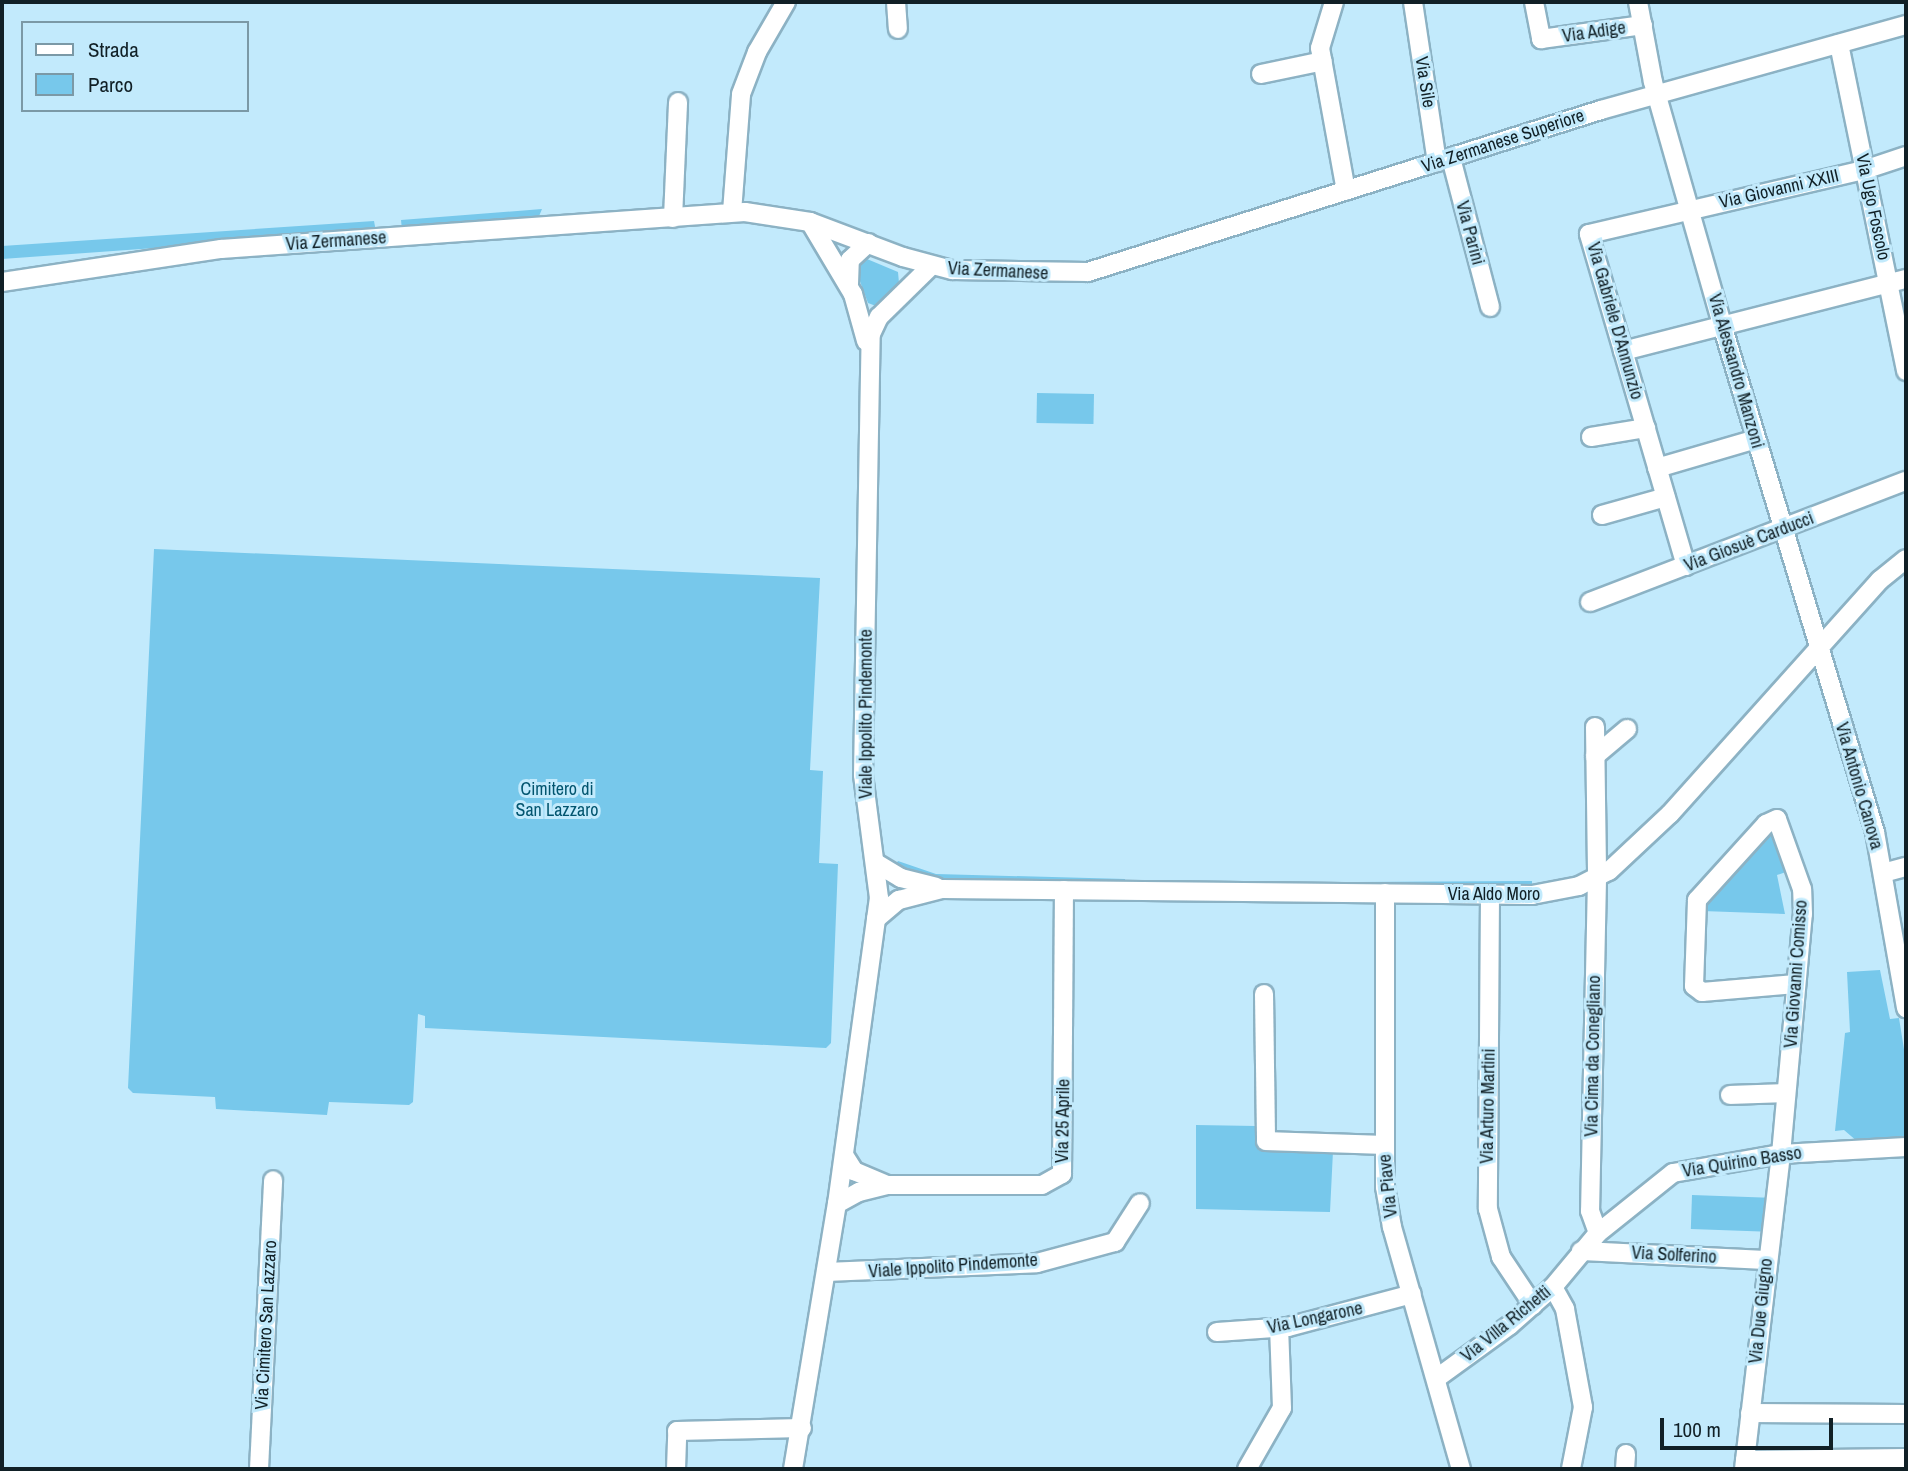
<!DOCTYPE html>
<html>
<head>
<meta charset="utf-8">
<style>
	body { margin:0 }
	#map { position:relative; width:1908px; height:1471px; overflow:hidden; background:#c2eafc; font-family:"Archivo Narrow",sans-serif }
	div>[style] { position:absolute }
	.green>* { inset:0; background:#77c8eb; transform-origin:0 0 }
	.roads { filter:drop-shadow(2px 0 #8cb2c4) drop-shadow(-2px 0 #8cb2c4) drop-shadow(0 2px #8cb2c4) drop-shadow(0 -2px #8cb2c4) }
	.minor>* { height:18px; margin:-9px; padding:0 9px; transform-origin:9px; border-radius:9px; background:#fff }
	span { translate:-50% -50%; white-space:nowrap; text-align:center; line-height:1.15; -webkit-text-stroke:6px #c2eafc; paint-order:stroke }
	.street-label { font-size:18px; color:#112026 }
	.park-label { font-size:18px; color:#02556f }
	.frame { position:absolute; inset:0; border:4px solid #112026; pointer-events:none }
	.legend { position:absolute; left:21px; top:21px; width:228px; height:91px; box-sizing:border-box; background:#c2eafc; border:2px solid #7b99a6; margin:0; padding:9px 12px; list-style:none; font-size:21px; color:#112026 }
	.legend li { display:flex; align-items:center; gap:14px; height:35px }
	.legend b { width:35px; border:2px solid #7b99a6 }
	.scale { position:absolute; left:1660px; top:1418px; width:173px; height:32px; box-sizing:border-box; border:4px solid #112026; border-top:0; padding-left:9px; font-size:21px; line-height:24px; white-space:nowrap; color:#112026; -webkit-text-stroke:5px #c2eafc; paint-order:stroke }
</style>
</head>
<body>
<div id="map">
	<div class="green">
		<div style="clip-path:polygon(542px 209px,537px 221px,402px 230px,401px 220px)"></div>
		<div style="clip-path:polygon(374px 221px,376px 232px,2px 259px,2px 246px)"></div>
		<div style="clip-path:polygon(867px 259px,898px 272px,899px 283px,876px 306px,868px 303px,858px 276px,858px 264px)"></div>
		<div style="left:1037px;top:393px;width:57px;height:30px;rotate:1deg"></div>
		<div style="clip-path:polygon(154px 549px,820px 578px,810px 770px,823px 771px,819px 863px,838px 864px,831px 1043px,826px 1048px,425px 1028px,425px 1016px,418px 1014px,413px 1102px,409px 1105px,329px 1102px,327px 1115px,216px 1109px,215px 1097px,133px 1093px,128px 1088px)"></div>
		<div style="clip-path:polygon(1769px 832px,1775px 836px,1786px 872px,1777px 875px,1785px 914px,1702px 911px)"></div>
		<div style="clip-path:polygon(898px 861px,936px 874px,1125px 879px,1125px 885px,939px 884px,891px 870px)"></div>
		<div style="clip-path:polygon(1532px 881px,1532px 888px,1360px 887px,1358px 882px)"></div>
		<div style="clip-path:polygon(1880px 970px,1890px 1019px,1899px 1018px,1906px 1062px,1906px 1138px,1858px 1142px,1844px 1130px,1835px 1131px,1845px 1033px,1850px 1032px,1847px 972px)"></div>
		<div style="clip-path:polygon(1196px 1125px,1256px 1126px,1261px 1150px,1333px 1151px,1330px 1212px,1196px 1209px)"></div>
		<div style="left:1692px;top:1195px;width:77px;height:34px;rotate:2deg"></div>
	</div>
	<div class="roads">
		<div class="minor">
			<div style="left:896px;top:2px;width:27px;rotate:86deg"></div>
			<div style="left:1334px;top:2px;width:48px;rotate:106.9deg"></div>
			<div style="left:1320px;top:48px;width:145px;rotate:79.7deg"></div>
			<div style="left:1413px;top:2px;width:162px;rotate:81.5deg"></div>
			<div style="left:1534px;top:2px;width:38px;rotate:79deg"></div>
			<div style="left:1541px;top:39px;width:103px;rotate:-7.8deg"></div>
			<div style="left:1638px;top:2px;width:81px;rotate:79.4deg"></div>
			<div style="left:1653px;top:82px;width:256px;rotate:74.1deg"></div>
			<div style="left:1723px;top:328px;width:526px;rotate:73.22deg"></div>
			<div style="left:1875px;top:832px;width:179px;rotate:80deg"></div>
			<div style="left:1839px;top:44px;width:334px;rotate:78.4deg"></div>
			<div style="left:1261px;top:74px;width:63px;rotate:-11.8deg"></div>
			<div style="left:1451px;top:158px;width:154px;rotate:75.3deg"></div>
			<div style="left:732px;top:212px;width:118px;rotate:-85.6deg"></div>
			<div style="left:741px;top:94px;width:45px;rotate:-69.1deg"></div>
			<div style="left:757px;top:52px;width:58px;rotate:-59.9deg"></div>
			<div style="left:673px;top:218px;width:116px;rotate:-87.5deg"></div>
			<div style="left:810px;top:222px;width:84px;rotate:59.2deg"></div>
			<div style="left:853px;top:294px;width:49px;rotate:74.5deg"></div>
			<div style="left:2px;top:282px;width:221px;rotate:-8.6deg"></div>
			<div style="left:221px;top:249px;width:525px;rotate:-4.04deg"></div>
			<div style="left:745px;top:212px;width:66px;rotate:8.7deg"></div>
			<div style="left:810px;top:222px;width:99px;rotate:20.6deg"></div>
			<div style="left:903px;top:257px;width:51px;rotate:14.9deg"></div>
			<div style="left:952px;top:270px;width:136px;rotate:0.8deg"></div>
			<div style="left:1088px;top:272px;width:538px;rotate:-17.53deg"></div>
			<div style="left:1601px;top:110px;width:317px;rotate:-15.6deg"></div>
			<div style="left:849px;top:284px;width:24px;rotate:-88deg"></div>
			<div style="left:850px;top:260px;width:25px;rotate:-43deg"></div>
			<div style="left:1623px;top:351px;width:292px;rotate:-14.3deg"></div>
			<div style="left:1591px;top:437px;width:56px;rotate:-9.3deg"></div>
			<div style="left:1657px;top:468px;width:103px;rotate:-16.3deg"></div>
			<div style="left:1602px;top:515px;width:66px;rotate:-15.7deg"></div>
			<div style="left:1686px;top:566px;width:346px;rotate:-106.3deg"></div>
			<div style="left:1589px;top:234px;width:282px;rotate:-13.1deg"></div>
			<div style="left:1864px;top:170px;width:44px;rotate:-18.4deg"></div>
			<div style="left:1590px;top:602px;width:338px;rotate:-21deg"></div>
			<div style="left:1595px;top:727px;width:152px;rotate:89.2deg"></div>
			<div style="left:1597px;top:879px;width:332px;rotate:91.2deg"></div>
			<div style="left:1590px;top:1211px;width:23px;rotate:70deg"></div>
			<div style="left:1595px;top:756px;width:42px;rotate:-40.2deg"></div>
			<div style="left:876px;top:863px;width:29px;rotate:31deg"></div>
			<div style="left:901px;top:878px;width:36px;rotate:14deg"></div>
			<div style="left:1883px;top:873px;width:24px;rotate:-15deg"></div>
			<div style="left:1385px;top:893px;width:294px;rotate:90deg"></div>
			<div style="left:1385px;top:1187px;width:41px;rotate:80.1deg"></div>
			<div style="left:1392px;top:1227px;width:252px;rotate:74.1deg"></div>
			<div style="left:1490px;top:895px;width:314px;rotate:90.4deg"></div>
			<div style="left:1488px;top:1209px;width:50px;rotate:74.8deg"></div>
			<div style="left:1501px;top:1257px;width:58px;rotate:56.3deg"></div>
			<div style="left:876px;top:919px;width:30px;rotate:-40deg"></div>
			<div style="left:899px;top:900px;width:44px;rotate:-14.3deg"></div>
			<div style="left:942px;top:889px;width:590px;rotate:0.58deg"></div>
			<div style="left:1532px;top:895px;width:48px;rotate:-10.8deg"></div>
			<div style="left:1579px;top:886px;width:34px;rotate:-27deg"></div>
			<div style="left:1609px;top:871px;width:83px;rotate:-43.1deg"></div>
			<div style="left:1670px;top:814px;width:314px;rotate:-48.1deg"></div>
			<div style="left:1880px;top:580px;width:33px;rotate:-39deg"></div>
			<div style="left:1264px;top:994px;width:147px;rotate:89.2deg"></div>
			<div style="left:1266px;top:1141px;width:118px;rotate:1.9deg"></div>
			<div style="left:1730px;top:1095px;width:56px;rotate:-2deg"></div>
			<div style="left:844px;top:1155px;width:19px;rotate:58deg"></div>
			<div style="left:854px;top:1171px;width:36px;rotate:23deg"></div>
			<div style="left:837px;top:1204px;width:25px;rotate:-29deg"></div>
			<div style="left:859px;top:1192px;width:29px;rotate:-14deg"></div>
			<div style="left:887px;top:1185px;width:155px"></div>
			<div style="left:1042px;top:1185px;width:23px;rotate:-29deg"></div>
			<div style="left:1062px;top:1174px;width:284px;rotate:-89.6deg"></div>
			<div style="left:1581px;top:1251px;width:186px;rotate:2.8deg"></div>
			<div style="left:826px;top:1272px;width:211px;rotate:-2.4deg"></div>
			<div style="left:1037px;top:1263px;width:81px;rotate:-15.1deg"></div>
			<div style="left:1115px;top:1242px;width:46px;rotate:-57.3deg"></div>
			<div style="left:1553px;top:1287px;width:25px;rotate:61deg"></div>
			<div style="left:1565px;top:1309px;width:100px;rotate:79.6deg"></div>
			<div style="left:1583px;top:1407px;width:63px;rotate:101deg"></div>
			<div style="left:1217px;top:1332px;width:71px;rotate:-4deg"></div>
			<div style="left:1288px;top:1327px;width:128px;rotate:-14.9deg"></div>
			<div style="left:1437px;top:1378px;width:90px;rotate:-36deg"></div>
			<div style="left:1510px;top:1325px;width:57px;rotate:-41.5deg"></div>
			<div style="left:1553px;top:1287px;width:70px;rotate:-50.2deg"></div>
			<div style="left:1598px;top:1233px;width:96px;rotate:-38.7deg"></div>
			<div style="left:1673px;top:1173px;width:110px;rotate:-10deg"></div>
			<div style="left:1781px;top:1154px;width:125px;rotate:-3.2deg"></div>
			<div style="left:1750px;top:1413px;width:156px;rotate:0.4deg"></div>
			<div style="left:1745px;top:1460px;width:161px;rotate:-0.7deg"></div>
			<div style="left:259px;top:1469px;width:289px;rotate:-87.2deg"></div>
			<div style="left:676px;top:1469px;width:38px;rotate:-88deg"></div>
			<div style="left:677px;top:1431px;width:125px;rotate:-1.4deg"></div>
			<div style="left:793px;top:1469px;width:269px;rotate:-80.6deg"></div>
			<div style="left:837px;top:1204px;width:309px;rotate:-82.2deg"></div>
			<div style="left:879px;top:898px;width:124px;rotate:-97.4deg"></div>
			<div style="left:863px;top:775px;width:441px;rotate:-89deg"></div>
			<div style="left:871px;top:334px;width:19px;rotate:-65deg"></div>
			<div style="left:879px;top:317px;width:73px;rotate:-44.4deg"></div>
			<div style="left:1247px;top:1469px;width:70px;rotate:-60.2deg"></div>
			<div style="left:1282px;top:1408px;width:80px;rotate:-92.1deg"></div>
			<div style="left:1625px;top:1469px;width:15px;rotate:-86deg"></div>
			<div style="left:1744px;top:1469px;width:317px;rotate:-83.3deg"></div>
			<div style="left:1781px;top:1154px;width:241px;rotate:-84.8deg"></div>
			<div style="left:1803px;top:914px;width:25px;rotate:-92deg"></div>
			<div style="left:1802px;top:889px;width:74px;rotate:-109.7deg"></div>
			<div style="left:1777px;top:819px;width:12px;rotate:156deg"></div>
			<div style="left:1766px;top:824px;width:103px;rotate:132.2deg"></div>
			<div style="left:1697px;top:900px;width:86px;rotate:92deg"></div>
			<div style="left:1694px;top:986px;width:10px;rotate:37deg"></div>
			<div style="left:1702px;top:992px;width:94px;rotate:-4.9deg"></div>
		</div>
	</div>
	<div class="street-label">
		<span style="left:1594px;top:32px;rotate:-8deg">Via Adige</span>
		<span style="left:1425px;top:82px;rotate:81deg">Via Sile</span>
		<span style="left:1503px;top:141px;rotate:-18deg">Via Zermanese Superiore</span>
		<span style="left:1779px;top:189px;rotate:-13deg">Via Giovanni XXIII</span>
		<span style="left:1873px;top:207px;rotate:78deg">Via Ugo Foscolo</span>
		<span style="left:1470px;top:233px;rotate:75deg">Via Parini</span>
		<span style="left:336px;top:241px;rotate:-4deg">Via Zermanese</span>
		<span style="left:998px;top:271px;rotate:3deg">Via Zermanese</span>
		<span style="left:1615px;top:321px;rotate:74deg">Via Gabriele D'Annunzio</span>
		<span style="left:1736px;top:371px;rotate:74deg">Via Alessandro Manzoni</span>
		<span style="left:1749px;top:542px;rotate:-21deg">Via Giosuè Carducci</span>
		<span style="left:866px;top:714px;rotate:-90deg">Viale Ippolito Pindemonte</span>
		<span style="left:1859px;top:786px;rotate:74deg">Via Antonio Canova</span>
		<span style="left:1494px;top:894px">Via Aldo Moro</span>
		<span style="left:1796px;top:974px;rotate:-86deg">Via Giovanni Comisso</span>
		<span style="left:1593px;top:1056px;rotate:-89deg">Via Cima da Conegliano</span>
		<span style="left:1488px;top:1106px;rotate:-89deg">Via Arturo Martini</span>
		<span style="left:1063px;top:1121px;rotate:-89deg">Via 25 Aprile</span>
		<span style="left:1742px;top:1162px;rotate:-9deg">Via Quirino Basso</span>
		<span style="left:1388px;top:1186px;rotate:-96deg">Via Piave</span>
		<span style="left:1674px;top:1255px;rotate:3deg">Via Solferino</span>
		<span style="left:953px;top:1266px;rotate:-4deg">Viale Ippolito Pindemonte</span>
		<span style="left:1761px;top:1311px;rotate:-84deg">Via Due Giugno</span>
		<span style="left:1315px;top:1318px;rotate:-12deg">Via Longarone</span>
		<span style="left:1506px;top:1324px;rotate:-39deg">Via Villa Richetti</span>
		<span style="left:266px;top:1325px;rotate:-87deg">Via Cimitero San Lazzaro</span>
	</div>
	<div class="park-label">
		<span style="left:557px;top:800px">Cimitero di<br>San Lazzaro</span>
	</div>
	<div class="frame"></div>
	<ul class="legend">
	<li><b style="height:9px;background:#fff"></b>Strada</li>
	<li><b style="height:19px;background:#77c8eb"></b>Parco</li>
	</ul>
	<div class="scale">100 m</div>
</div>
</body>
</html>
